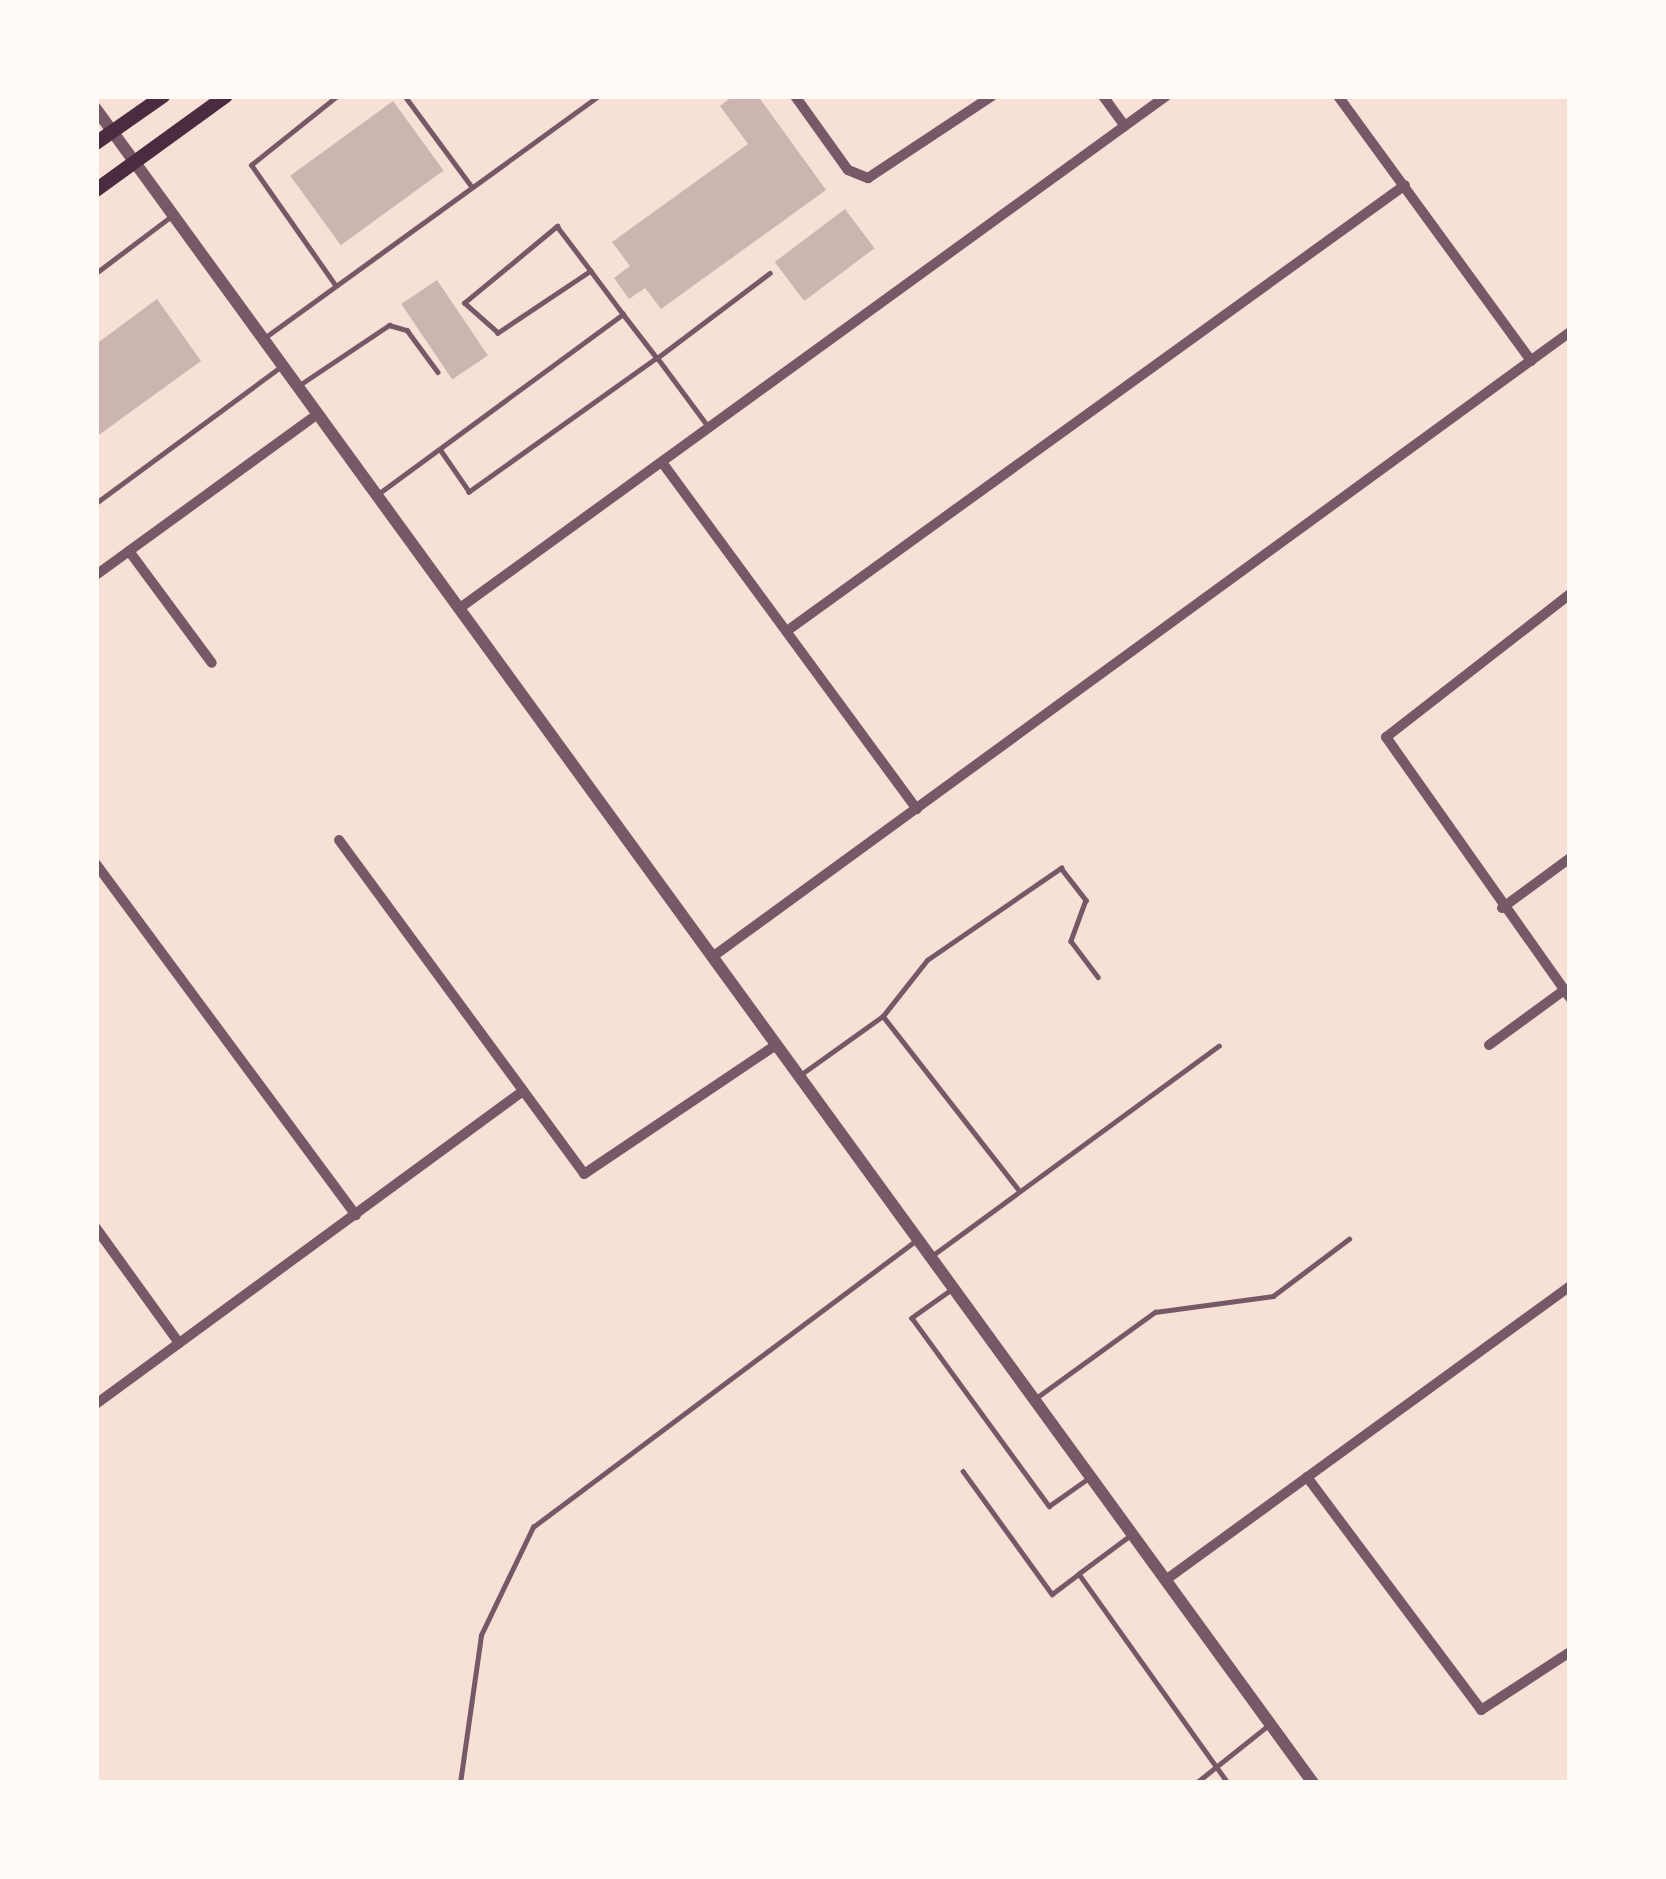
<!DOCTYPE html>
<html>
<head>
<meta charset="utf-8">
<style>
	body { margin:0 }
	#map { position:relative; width:1666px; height:1879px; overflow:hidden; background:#f7e1d7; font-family:Roboto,sans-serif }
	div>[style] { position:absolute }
	.building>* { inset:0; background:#ccb4b1; transform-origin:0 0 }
	.service>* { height:4.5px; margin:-2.25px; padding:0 2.25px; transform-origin:2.25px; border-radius:2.25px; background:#755966 }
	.minor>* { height:10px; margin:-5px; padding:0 5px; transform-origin:5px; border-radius:5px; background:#755966 }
	.tertiary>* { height:12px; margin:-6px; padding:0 6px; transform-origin:6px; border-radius:6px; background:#755966 }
	.secondary>* { height:14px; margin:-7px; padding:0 7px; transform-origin:7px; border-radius:7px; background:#4a2c40 }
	span { translate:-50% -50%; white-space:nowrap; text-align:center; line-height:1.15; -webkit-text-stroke:9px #fffaf5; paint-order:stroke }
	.frame { position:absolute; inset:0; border:99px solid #fffaf5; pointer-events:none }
</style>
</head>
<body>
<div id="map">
	<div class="building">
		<div style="clip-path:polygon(733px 96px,758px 96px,826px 190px,661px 309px,645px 288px,629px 299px,614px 278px,630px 266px,612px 242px,748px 144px,720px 106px)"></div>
		<div style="left:393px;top:101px;width:86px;height:127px;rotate:54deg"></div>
		<div style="left:845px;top:209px;width:49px;height:88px;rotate:53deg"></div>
		<div style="left:437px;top:280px;width:91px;height:43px;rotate:56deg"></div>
		<div style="clip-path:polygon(157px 299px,201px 361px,96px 437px,96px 344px)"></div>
	</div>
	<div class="service">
		<div style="left:405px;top:96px;width:113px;rotate:53.6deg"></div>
		<div style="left:591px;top:271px;width:112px;rotate:146.3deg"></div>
		<div style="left:498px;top:333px;width:45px;rotate:-138.6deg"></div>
		<div style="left:464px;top:303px;width:121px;rotate:-39.6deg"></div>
		<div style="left:557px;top:226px;width:56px;rotate:52.9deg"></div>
		<div style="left:591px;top:271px;width:54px;rotate:53.3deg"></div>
		<div style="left:96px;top:273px;width:96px;rotate:-37deg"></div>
		<div style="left:335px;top:285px;width:146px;rotate:-125deg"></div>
		<div style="left:251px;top:165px;width:110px;rotate:-38.7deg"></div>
		<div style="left:267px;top:336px;width:409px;rotate:-35.9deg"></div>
		<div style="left:298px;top:386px;width:110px;rotate:-33.8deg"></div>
		<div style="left:389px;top:325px;width:19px;rotate:16deg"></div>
		<div style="left:407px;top:330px;width:52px;rotate:53.6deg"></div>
		<div style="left:708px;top:427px;width:86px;rotate:-126.5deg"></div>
		<div style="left:657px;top:358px;width:141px;rotate:-37deg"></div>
		<div style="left:378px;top:494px;width:304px;rotate:-36.3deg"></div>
		<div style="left:623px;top:314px;width:56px;rotate:52.3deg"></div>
		<div style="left:657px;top:358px;width:231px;rotate:144.5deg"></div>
		<div style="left:469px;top:492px;width:51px;rotate:-124.6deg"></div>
		<div style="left:96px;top:503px;width:226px;rotate:-36.4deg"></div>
		<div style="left:883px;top:1016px;width:221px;rotate:52deg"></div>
		<div style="left:803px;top:1073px;width:98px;rotate:-35.5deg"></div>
		<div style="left:883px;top:1016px;width:71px;rotate:-51.8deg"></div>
		<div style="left:927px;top:960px;width:163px;rotate:-34.5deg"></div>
		<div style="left:1061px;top:868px;width:41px;rotate:52deg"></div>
		<div style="left:1086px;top:900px;width:44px;rotate:110.1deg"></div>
		<div style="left:1071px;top:941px;width:45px;rotate:53.1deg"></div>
		<div style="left:933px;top:1255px;width:354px;rotate:-36.2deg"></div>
		<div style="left:950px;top:1291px;width:47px;rotate:144.6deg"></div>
		<div style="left:912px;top:1318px;width:233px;rotate:53.9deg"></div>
		<div style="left:1049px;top:1506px;width:45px;rotate:-35.1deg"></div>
		<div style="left:1036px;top:1398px;width:147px;rotate:-35.9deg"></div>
		<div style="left:1155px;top:1312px;width:119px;rotate:-7.7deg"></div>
		<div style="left:1273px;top:1296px;width:95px;rotate:-36.9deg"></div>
		<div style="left:963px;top:1471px;width:152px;rotate:54.1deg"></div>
		<div style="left:1052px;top:1594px;width:34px;rotate:-37deg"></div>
		<div style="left:1129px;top:1537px;width:62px;rotate:143.5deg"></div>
		<div style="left:1079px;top:1574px;width:257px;rotate:54.5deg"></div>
		<div style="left:460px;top:1783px;width:149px;rotate:-81.9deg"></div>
		<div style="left:481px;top:1635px;width:120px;rotate:-64.3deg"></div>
		<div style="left:533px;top:1527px;width:476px;rotate:-36.8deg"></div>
		<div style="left:1196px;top:1783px;width:95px;rotate:-38.6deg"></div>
	</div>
	<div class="minor">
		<div style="left:795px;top:96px;width:91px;rotate:54.4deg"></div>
		<div style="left:848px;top:170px;width:22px;rotate:22deg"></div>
		<div style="left:868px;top:178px;width:149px;rotate:-33.5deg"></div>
		<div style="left:1103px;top:96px;width:37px;rotate:54deg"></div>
		<div style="left:1338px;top:96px;width:328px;rotate:53.9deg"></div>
		<div style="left:664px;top:465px;width:427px;rotate:53.7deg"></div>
		<div style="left:129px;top:551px;width:139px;rotate:53.5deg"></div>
		<div style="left:96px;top:575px;width:274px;rotate:-36deg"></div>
		<div style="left:1570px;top:594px;width:233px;rotate:142.1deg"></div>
		<div style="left:1386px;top:737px;width:319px;rotate:54.8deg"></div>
		<div style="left:464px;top:605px;width:867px;rotate:-35.94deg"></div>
		<div style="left:791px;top:628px;width:757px;rotate:-35.81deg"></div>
		<div style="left:339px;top:840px;width:414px;rotate:53.7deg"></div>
		<div style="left:584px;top:1174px;width:231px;rotate:-33.9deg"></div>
		<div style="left:96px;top:864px;width:437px;rotate:53.5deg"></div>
		<div style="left:1502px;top:908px;width:84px;rotate:-36.3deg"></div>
		<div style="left:715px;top:955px;width:1058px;rotate:-36.08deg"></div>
		<div style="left:1489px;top:1045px;width:92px;rotate:-36.1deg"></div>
		<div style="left:96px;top:1228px;width:142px;rotate:54.2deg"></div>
		<div style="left:96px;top:1404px;width:524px;rotate:-36.24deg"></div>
		<div style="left:1307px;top:1477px;width:291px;rotate:53.2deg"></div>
		<div style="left:1481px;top:1710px;width:106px;rotate:-33.1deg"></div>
		<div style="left:1167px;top:1579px;width:498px;rotate:-36deg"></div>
	</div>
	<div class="tertiary">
		<div style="left:96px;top:109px;width:2070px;rotate:53.98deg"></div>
	</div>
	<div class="secondary">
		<div style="left:96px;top:143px;width:82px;rotate:-35deg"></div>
		<div style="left:96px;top:190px;width:160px;rotate:-35.9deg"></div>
	</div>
	<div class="frame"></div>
</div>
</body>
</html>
